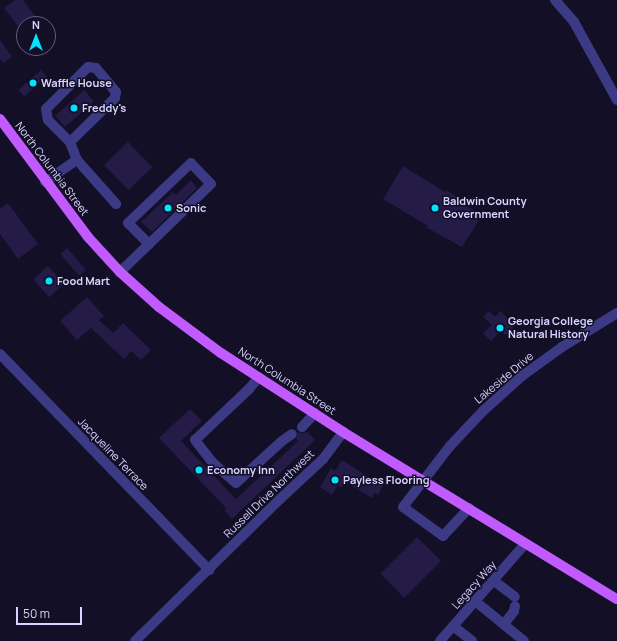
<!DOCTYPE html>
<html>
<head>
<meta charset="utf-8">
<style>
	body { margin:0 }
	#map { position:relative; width:617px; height:641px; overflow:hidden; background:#130f26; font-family:Manrope,sans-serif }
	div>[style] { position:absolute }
	.building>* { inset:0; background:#241b47; transform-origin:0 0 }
	.minor>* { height:10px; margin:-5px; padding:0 5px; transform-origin:5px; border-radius:5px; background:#3d3a85 }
	.major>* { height:10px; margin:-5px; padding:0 5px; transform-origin:5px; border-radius:5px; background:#c25bff }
	.dots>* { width:11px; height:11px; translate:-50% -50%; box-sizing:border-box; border:2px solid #130f26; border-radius:50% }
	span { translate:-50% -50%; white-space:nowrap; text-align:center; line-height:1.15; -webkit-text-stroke:3px #130f26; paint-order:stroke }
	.poi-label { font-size:11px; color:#d9d4ff; font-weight:700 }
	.left { translate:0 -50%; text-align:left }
	.street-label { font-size:11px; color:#d9d4ff }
	.north { position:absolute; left:16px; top:16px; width:40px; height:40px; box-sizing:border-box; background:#130f26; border:1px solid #625e7d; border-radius:50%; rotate:0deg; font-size:11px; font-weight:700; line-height:16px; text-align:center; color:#d9d4ff }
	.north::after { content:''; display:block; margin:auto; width:14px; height:18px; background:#00e5ff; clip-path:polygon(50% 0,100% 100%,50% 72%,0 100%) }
	.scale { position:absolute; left:16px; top:607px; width:66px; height:18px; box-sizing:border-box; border:2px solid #d9d4ff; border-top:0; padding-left:5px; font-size:12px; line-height:14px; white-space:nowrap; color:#d9d4ff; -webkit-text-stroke:3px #130f26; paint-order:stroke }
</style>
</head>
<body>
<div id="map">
	<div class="building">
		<div style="clip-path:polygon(15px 0,23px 0,41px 24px,24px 24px,24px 34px,4px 8px)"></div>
		<div style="clip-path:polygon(0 40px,12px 57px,3px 63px,0 59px)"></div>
		<div style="left:41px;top:70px;width:9px;height:30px;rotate:49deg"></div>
		<div style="left:84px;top:90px;width:15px;height:39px;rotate:48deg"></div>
		<div style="left:128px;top:142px;width:35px;height:33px;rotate:46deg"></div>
		<div style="clip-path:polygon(403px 166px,445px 192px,446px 190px,462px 200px,460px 202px,482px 215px,462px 247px,427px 228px,428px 226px,383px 199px)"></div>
		<div style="clip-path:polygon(191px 180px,197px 188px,152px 232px,141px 222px,173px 192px,176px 195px)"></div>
		<div style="clip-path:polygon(8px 203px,38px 244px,18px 259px,0 234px,0 209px)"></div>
		<div style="left:67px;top:248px;width:29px;height:9px;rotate:49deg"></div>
		<div style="left:48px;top:266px;width:24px;height:20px;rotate:48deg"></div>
		<div style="clip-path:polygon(87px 297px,104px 316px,99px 320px,113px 333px,123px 323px,151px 350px,141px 360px,131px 351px,124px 359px,91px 328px,77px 340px,60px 321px)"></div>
		<div style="clip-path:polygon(489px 311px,495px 317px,500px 311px,515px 325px,506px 335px,501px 331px,491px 341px,483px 333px,492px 325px,483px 317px)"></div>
		<div style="clip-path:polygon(190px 409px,202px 421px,181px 441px,236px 499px,298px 441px,296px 439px,298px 432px,304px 433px,307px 432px,315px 440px,232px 519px,224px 510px,226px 508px,159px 438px)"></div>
		<div style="clip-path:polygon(342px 460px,383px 486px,378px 495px,374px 493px,372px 498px,345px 482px,341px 488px,338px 485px,332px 495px,320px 487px,331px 468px,335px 471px)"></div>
		<div style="left:417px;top:537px;width:34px;height:52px;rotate:45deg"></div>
	</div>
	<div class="minor">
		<div style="left:555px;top:0;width:29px;rotate:49deg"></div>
		<div style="left:574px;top:22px;width:89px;rotate:61.1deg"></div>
		<div style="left:70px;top:142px;width:63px;rotate:-44.4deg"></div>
		<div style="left:115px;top:98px;width:6px;rotate:-81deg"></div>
		<div style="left:116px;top:92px;width:31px;rotate:-130deg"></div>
		<div style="left:96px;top:68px;width:8px;rotate:-173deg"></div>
		<div style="left:88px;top:67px;width:59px;rotate:135deg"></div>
		<div style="left:46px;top:109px;width:11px;rotate:80deg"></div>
		<div style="left:48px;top:120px;width:31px;rotate:45deg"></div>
		<div style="left:70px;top:142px;width:19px;rotate:69deg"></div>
		<div style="left:45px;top:182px;width:39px;rotate:-35deg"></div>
		<div style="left:77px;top:160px;width:59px;rotate:48.4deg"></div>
		<div style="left:120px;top:272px;width:40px;rotate:-44deg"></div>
		<div style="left:149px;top:244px;width:86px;rotate:-44.1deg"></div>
		<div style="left:211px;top:184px;width:29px;rotate:-134deg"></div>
		<div style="left:191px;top:163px;width:87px;rotate:136.4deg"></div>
		<div style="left:128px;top:223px;width:30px;rotate:45deg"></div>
		<div style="left:0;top:354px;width:301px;rotate:45.9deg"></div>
		<div style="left:259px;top:377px;width:16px;rotate:130deg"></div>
		<div style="left:249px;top:389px;width:74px;rotate:136.6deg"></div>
		<div style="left:195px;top:440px;width:29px;rotate:52deg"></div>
		<div style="left:213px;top:463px;width:30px;rotate:41deg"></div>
		<div style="left:236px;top:483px;width:62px;rotate:-42.4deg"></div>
		<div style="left:282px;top:441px;width:12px;rotate:-35deg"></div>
		<div style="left:302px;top:427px;width:19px;rotate:-47deg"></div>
		<div style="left:469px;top:508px;width:38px;rotate:133deg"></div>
		<div style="left:443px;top:536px;width:49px;rotate:-144.1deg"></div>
		<div style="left:403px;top:507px;width:77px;rotate:-52.4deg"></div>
		<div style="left:450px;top:446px;width:48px;rotate:-46.7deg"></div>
		<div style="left:483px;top:411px;width:52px;rotate:-41.9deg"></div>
		<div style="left:522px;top:376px;width:49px;rotate:-35.9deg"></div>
		<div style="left:562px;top:347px;width:65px;rotate:-31.7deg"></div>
		<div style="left:494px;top:581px;width:26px;rotate:37deg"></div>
		<div style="left:475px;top:601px;width:63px;rotate:39.2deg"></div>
		<div style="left:504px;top:624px;width:16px;rotate:-52deg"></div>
		<div style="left:514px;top:611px;width:5px;rotate:-79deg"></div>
		<div style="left:453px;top:626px;width:24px;rotate:38deg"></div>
		<div style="left:135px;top:641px;width:203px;rotate:-44.4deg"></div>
		<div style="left:280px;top:499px;width:59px;rotate:-42.9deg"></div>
		<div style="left:323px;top:459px;width:34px;rotate:-53deg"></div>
		<div style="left:440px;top:641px;width:129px;rotate:-48.8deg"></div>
	</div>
	<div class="major">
		<div style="left:0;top:119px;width:147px;rotate:53.3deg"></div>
		<div style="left:88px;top:237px;width:47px;rotate:47.6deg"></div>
		<div style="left:120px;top:272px;width:52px;rotate:41.9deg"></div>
		<div style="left:159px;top:307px;width:77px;rotate:36.6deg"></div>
		<div style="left:221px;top:353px;width:145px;rotate:32.9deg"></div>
		<div style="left:343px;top:432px;width:321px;rotate:31.4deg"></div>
	</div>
	<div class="dots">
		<div style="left:33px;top:83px;background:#00e5ff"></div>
		<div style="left:74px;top:108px;background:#00e5ff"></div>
		<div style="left:168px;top:208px;background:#00e5ff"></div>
		<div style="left:435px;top:208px;background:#00e5ff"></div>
		<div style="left:49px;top:281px;background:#00e5ff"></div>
		<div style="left:500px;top:328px;background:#00e5ff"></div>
		<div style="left:199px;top:470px;background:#00e5ff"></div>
		<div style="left:335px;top:480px;background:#00e5ff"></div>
	</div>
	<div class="poi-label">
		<span class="left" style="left:41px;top:83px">Waffle House</span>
		<span class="left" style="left:82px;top:108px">Freddy's</span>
		<span class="left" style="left:443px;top:208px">Baldwin County<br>Government</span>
		<span class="left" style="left:176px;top:208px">Sonic</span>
		<span class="left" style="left:57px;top:281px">Food Mart</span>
		<span class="left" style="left:508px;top:328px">Georgia College<br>Natural History</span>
		<span class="left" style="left:207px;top:470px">Economy Inn</span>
		<span class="left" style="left:343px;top:480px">Payless Flooring</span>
	</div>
	<div class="street-label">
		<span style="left:52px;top:169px;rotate:53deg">North Columbia Street</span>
		<span style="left:504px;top:378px;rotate:-40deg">Lakeside Drive</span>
		<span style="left:287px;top:381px;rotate:33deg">North Columbia Street</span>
		<span style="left:113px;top:454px;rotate:46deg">Jacqueline Terrace</span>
		<span style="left:269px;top:494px;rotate:-44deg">Russell Drive Northwest</span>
		<span style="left:474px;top:585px;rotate:-48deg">Legacy Way</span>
	</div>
	<div class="north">N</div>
	<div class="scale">50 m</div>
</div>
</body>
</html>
